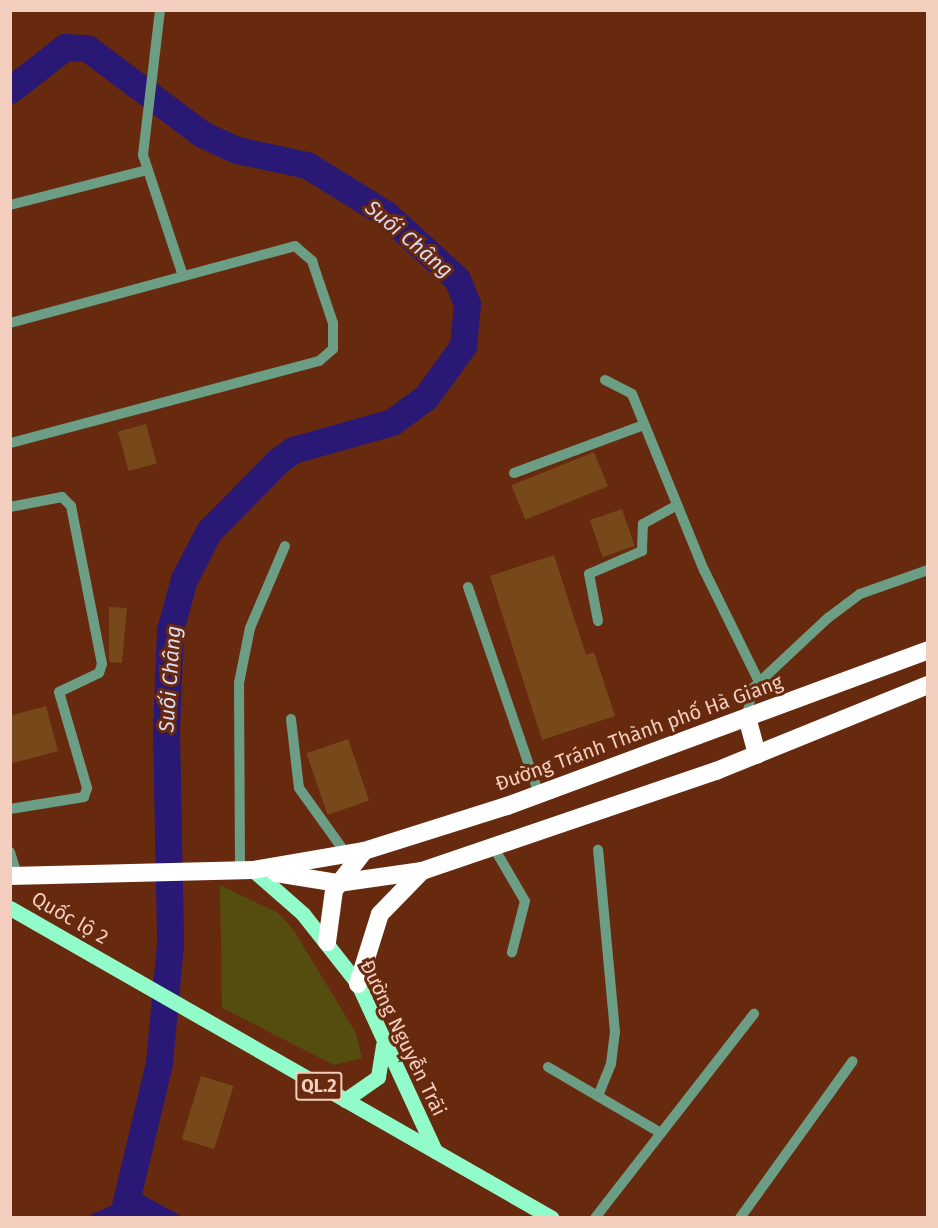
<!DOCTYPE html>
<html>
<head>
<meta charset="utf-8">
<style>
	body { margin:0 }
	#map { position:relative; width:938px; height:1228px; overflow:hidden; background:#672a0f; font-family:"Fira Sans",sans-serif }
	div>[style] { position:absolute }
	.green>* { inset:0; background:#554d0f }
	.water>* { inset:0; background:#2a1974 }
	.river>* { height:27px; margin:-13.5px; padding:0 13.5px; transform-origin:13.5px; border-radius:13.5px; background:#2a1974 }
	.building>* { inset:0; background:#76481a; transform-origin:0 0 }
	.minor>* { height:10px; margin:-5px; padding:0 5px; transform-origin:5px; border-radius:5px; background:#6c9e85 }
	.major>* { height:15px; margin:-7.5px; padding:0 7.5px; transform-origin:7.5px; border-radius:7.5px; background:#91fcca }
	.highway>* { height:18px; margin:-9px; padding:0 9px; transform-origin:9px; border-radius:9px; background:#fff }
	span { translate:-50% -50%; white-space:nowrap; text-align:center; line-height:1.15; -webkit-text-stroke:6px #672a0f; paint-order:stroke }
	.shield-label span { padding:2px 4px; background:#672a0f; border:2px solid; border-radius:4px; -webkit-text-stroke-width:0 }
	.shield-label { font-size:18px; color:#f4cebf; font-weight:700 }
	.street-label { font-size:20px; color:#f4cebf }
	.water-label { font-size:21px; color:#d9dbf5; font-style:italic }
	.frame { position:absolute; inset:0; border:12px solid #f4cebf; pointer-events:none }
</style>
</head>
<body>
<div id="map">
	<div class="green">
		<div style="clip-path:polygon(220px 885px,278px 913px,293px 929px,356px 1033px,362px 1058px,334px 1065px,222px 1008px)"></div>
	</div>
	<div class="water">
		<div style="clip-path:polygon(139px 1193px,183px 1217px,86px 1217px)"></div>
	</div>
	<div class="river">
		<div style="left:10px;top:90px;width:70px;rotate:-38deg"></div>
		<div style="left:65px;top:47px;width:22px;rotate:3deg"></div>
		<div style="left:87px;top:48px;width:144px;rotate:36.8deg"></div>
		<div style="left:202px;top:134px;width:38px;rotate:25deg"></div>
		<div style="left:237px;top:150px;width:72px;rotate:12.1deg"></div>
		<div style="left:307px;top:165px;width:93px;rotate:31.8deg"></div>
		<div style="left:386px;top:214px;width:96px;rotate:42.5deg"></div>
		<div style="left:457px;top:279px;width:27px;rotate:68deg"></div>
		<div style="left:467px;top:304px;width:42px;rotate:95.4deg"></div>
		<div style="left:463px;top:346px;width:63px;rotate:126deg"></div>
		<div style="left:426px;top:397px;width:42px;rotate:143.7deg"></div>
		<div style="left:392px;top:422px;width:103px;rotate:164.2deg"></div>
		<div style="left:293px;top:450px;width:19px;rotate:144deg"></div>
		<div style="left:278px;top:461px;width:98px;rotate:134.6deg"></div>
		<div style="left:209px;top:531px;width:54px;rotate:117.5deg"></div>
		<div style="left:184px;top:579px;width:53px;rotate:105.4deg"></div>
		<div style="left:170px;top:630px;width:100px;rotate:92.3deg"></div>
		<div style="left:166px;top:730px;width:214px;rotate:88.9deg"></div>
		<div style="left:170px;top:944px;width:120px;rotate:95.3deg"></div>
		<div style="left:159px;top:1063px;width:159px;rotate:103.4deg"></div>
	</div>
	<div class="building">
		<div style="left:146px;top:424px;width:41px;height:29px;rotate:75deg"></div>
		<div style="left:594px;top:452px;width:37px;height:89px;rotate:68deg"></div>
		<div style="left:622px;top:509px;width:39px;height:34px;rotate:71deg"></div>
		<div style="clip-path:polygon(554px 555px,586px 655px,594px 652px,615px 716px,542px 740px,490px 576px)"></div>
		<div style="clip-path:polygon(109px 607px,127px 608px,122px 663px,109px 662px)"></div>
		<div style="clip-path:polygon(46px 706px,58px 751px,10px 764px,10px 716px)"></div>
		<div style="left:348px;top:739px;width:65px;height:44px;rotate:71deg"></div>
		<div style="left:201px;top:1076px;width:34px;height:66px;rotate:17deg"></div>
	</div>
	<div class="minor">
		<div style="left:160px;top:10px;width:146px;rotate:96.7deg"></div>
		<div style="left:143px;top:155px;width:127px;rotate:71.7deg"></div>
		<div style="left:10px;top:205px;width:141px;rotate:-14.3deg"></div>
		<div style="left:10px;top:323px;width:295px;rotate:-15.1deg"></div>
		<div style="left:295px;top:246px;width:23px;rotate:41deg"></div>
		<div style="left:312px;top:261px;width:65px;rotate:71.3deg"></div>
		<div style="left:333px;top:323px;width:26px;rotate:90deg"></div>
		<div style="left:333px;top:349px;width:18px;rotate:139deg"></div>
		<div style="left:319px;top:361px;width:320px;rotate:165.1deg"></div>
		<div style="left:605px;top:380px;width:30px;rotate:27deg"></div>
		<div style="left:632px;top:394px;width:190px;rotate:67.8deg"></div>
		<div style="left:704px;top:570px;width:125px;rotate:63.8deg"></div>
		<div style="left:514px;top:473px;width:139px;rotate:-20.3deg"></div>
		<div style="left:10px;top:507px;width:53px;rotate:-10.9deg"></div>
		<div style="left:62px;top:497px;width:13px;rotate:45deg"></div>
		<div style="left:71px;top:506px;width:161px;rotate:78.9deg"></div>
		<div style="left:102px;top:664px;width:9px;rotate:108deg"></div>
		<div style="left:99px;top:673px;width:44px;rotate:154.6deg"></div>
		<div style="left:59px;top:692px;width:100px;rotate:73.7deg"></div>
		<div style="left:87px;top:788px;width:9px;rotate:108deg"></div>
		<div style="left:84px;top:797px;width:75px;rotate:170.8deg"></div>
		<div style="left:468px;top:587px;width:219px;rotate:71.1deg"></div>
		<div style="left:598px;top:621px;width:48px;rotate:-100.8deg"></div>
		<div style="left:589px;top:574px;width:58px;rotate:-23.5deg"></div>
		<div style="left:642px;top:551px;width:27px;rotate:-88deg"></div>
		<div style="left:643px;top:524px;width:39px;rotate:-29deg"></div>
		<div style="left:747px;top:717px;width:28px;rotate:-80deg"></div>
		<div style="left:752px;top:689px;width:104px;rotate:-43.1deg"></div>
		<div style="left:828px;top:618px;width:40px;rotate:-37deg"></div>
		<div style="left:860px;top:594px;width:72px;rotate:-19.4deg"></div>
		<div style="left:291px;top:719px;width:69px;rotate:83.4deg"></div>
		<div style="left:299px;top:788px;width:82px;rotate:54.4deg"></div>
		<div style="left:494px;top:848px;width:61px;rotate:59.7deg"></div>
		<div style="left:525px;top:901px;width:53px;rotate:104.3deg"></div>
		<div style="left:10px;top:852px;width:21px;rotate:73deg"></div>
		<div style="left:240px;top:870px;width:187px;rotate:-90.3deg"></div>
		<div style="left:239px;top:683px;width:56px;rotate:-78.7deg"></div>
		<div style="left:250px;top:628px;width:89px;rotate:-66.9deg"></div>
		<div style="left:548px;top:1067px;width:131px;rotate:30.3deg"></div>
		<div style="left:598px;top:1096px;width:35px;rotate:-68deg"></div>
		<div style="left:611px;top:1064px;width:32px;rotate:-83deg"></div>
		<div style="left:615px;top:1032px;width:183px;rotate:-95.3deg"></div>
		<div style="left:595px;top:1218px;width:259px;rotate:-52.1deg"></div>
		<div style="left:740px;top:1218px;width:193px;rotate:-54.3deg"></div>
	</div>
	<div class="major">
		<div style="left:253px;top:870px;width:67px;rotate:41.3deg"></div>
		<div style="left:303px;top:914px;width:89px;rotate:51.8deg"></div>
		<div style="left:358px;top:984px;width:184px;rotate:65.2deg"></div>
		<div style="left:10px;top:908px;width:624px;rotate:29.77deg"></div>
		<div style="left:345px;top:1100px;width:40px;rotate:-34.9deg"></div>
		<div style="left:378px;top:1077px;width:32px;rotate:-81deg"></div>
	</div>
	<div class="highway">
		<div style="left:747px;top:717px;width:39px;rotate:75deg"></div>
		<div style="left:276px;top:873px;width:63px;rotate:9.2deg"></div>
		<div style="left:338px;top:883px;width:85px;rotate:-8.1deg"></div>
		<div style="left:422px;top:871px;width:311px;rotate:-18.8deg"></div>
		<div style="left:716px;top:771px;width:229px;rotate:-22.1deg"></div>
		<div style="left:10px;top:876px;width:243px;rotate:-1.4deg"></div>
		<div style="left:253px;top:870px;width:113px;rotate:-9.7deg"></div>
		<div style="left:364px;top:851px;width:150px;rotate:-17.5deg"></div>
		<div style="left:507px;top:806px;width:449px;rotate:-20.3deg"></div>
		<div style="left:327px;top:942px;width:52px;rotate:-82.3deg"></div>
		<div style="left:334px;top:890px;width:49px;rotate:-52.4deg"></div>
		<div style="left:358px;top:984px;width:73px;rotate:-72.6deg"></div>
		<div style="left:380px;top:914px;width:60px;rotate:-45.7deg"></div>
	</div>
	<div class="shield-label">
		<span style="left:319px;top:1086px">QL.2</span>
	</div>
	<div class="street-label">
		<span style="left:639px;top:733px;rotate:-20deg">Đường Tránh Thành phố Hà Giang</span>
		<span style="left:70px;top:918px;rotate:30deg">Quốc lộ 2</span>
		<span style="left:403px;top:1038px;rotate:64deg">Đường Nguyễn Trãi</span>
	</div>
	<div class="water-label">
		<span style="left:409px;top:239px;rotate:40deg">Suối Châng</span>
		<span style="left:170px;top:679px;rotate:-86deg">Suối Châng</span>
	</div>
	<div class="frame"></div>
</div>
</body>
</html>
